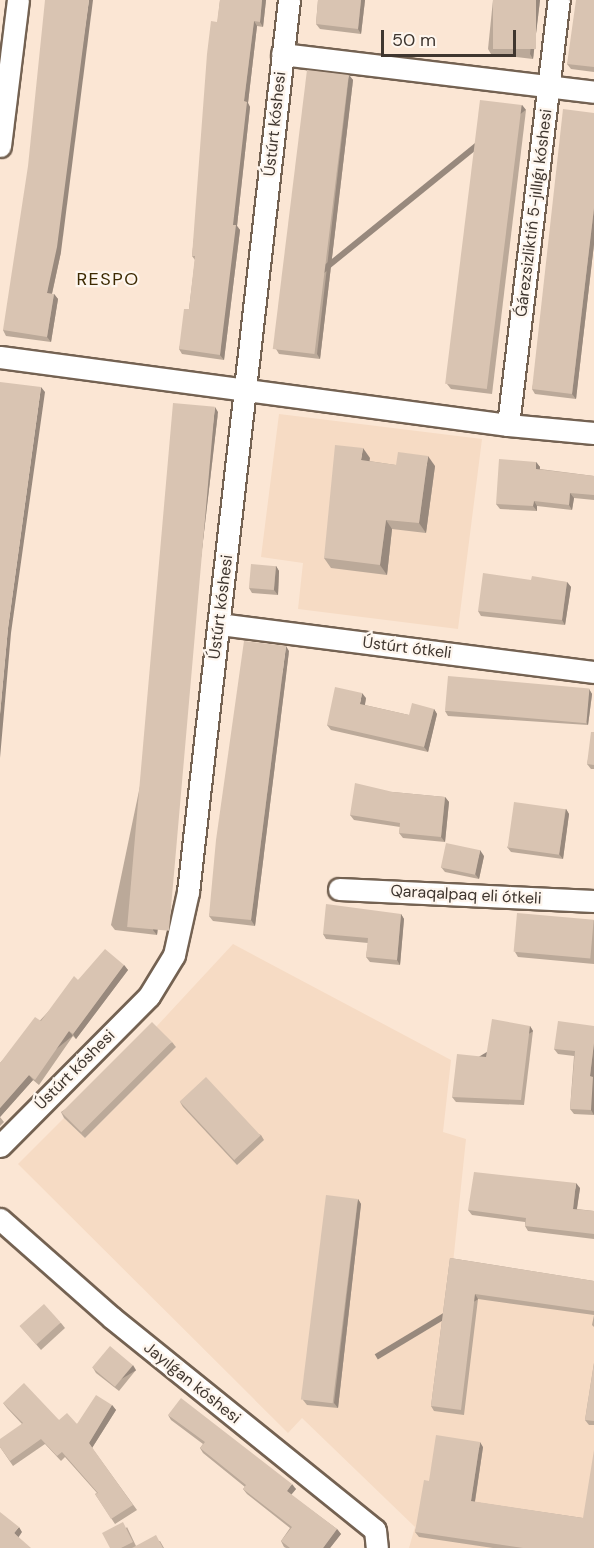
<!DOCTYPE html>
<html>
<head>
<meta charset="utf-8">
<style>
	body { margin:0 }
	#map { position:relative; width:594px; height:1548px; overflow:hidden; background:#fbe6d4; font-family:"DM Sans",sans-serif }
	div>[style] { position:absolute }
	.built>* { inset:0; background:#f6dbc4 }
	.roads { filter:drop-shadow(2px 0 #746252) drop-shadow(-2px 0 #746252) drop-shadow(0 2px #746252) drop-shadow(0 -2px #746252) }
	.street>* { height:21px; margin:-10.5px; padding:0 10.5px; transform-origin:10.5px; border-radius:10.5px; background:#fff }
	.wall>* { inset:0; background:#bba999 }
	.shaded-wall>* { inset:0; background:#98897d; transform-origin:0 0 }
	.building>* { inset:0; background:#d9c4b2; transform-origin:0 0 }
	span { translate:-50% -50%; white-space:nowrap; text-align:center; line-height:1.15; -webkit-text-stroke:4.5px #fef6ee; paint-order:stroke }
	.street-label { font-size:16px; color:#3f362f }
	.neighbourhood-label { font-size:18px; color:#3d2a02; letter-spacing:1.5px }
	.scale { position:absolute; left:381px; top:30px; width:135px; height:27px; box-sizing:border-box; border:3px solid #3f362f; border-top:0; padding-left:8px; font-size:18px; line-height:21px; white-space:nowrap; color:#3f362f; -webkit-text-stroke:4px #fef6ee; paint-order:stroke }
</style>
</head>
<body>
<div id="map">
	<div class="built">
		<div style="clip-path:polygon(279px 414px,482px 439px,458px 629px,298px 609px,303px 563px,261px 557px)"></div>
		<div style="clip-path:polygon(233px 944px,451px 1060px,443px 1132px,466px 1139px,453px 1263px,594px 1284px,594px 1548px,409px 1548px,415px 1527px,302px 1418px,288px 1433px,18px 1164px,64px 1118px,85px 1138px,176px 1047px,156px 1027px)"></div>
	</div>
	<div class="roads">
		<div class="street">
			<div style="left:282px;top:54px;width:314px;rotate:6.9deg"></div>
			<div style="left:0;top:146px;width:147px;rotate:-83deg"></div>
			<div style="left:0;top:357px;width:513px;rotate:7.62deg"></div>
			<div style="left:508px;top:425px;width:86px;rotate:5.3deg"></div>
			<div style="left:508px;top:425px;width:428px;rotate:-83.2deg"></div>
			<div style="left:219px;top:624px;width:378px;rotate:7.3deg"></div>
			<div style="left:339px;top:889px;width:255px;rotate:2.7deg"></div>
			<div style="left:0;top:1146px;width:211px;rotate:-45.2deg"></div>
			<div style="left:149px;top:996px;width:48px;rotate:-58.6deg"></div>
			<div style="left:174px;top:955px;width:65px;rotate:-77.5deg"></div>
			<div style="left:188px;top:892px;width:898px;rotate:-83.54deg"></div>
			<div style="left:0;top:1219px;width:148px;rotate:41.4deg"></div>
			<div style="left:111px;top:1317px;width:339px;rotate:38.9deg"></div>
			<div style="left:375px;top:1530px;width:18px;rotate:84deg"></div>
		</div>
	</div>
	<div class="wall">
		<div style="clip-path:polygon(220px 0,266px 0,263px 27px,257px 26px,248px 103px,250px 107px,237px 226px,240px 230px,224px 360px,182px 354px,179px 349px,189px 309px,195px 260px,192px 256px)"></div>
		<div style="clip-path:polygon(318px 0,365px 0,361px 34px,320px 29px,316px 24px)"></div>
		<div style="clip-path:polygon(493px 0,540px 0,533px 59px,491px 54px,488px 49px)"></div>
		<div style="clip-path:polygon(594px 0,594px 72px,571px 69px,567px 64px)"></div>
		<div style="clip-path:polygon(349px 75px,353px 80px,320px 359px,279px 354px,276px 349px)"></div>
		<div style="clip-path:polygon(522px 105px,526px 110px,492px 394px,451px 389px,447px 384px)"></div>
		<div style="clip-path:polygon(594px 113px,594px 244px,576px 399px,535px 394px,532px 389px)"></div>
		<div style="clip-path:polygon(61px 252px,52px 294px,54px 294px,58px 299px,51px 342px,6px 336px,3px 330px)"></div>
		<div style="clip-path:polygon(218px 412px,157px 935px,115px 930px,111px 925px)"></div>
		<div style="clip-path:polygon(370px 458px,369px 461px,396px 465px,435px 466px,426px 533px,392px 529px,387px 575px,331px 568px,324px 558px)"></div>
		<div style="clip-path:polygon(536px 462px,540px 467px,540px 469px,594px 476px,594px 500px,574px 498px,572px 510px,537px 506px,537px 511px,500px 509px,496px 504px)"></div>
		<div style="clip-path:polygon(276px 566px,279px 571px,278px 595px,252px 593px,249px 588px)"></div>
		<div style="clip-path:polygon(531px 580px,567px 582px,571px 587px,565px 625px,481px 616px,478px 611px)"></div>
		<div style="clip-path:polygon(289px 651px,255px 926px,213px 921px,209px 916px)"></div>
		<div style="clip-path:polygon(589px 689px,592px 694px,588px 725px,448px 716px,445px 711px)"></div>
		<div style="clip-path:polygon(366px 698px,365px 705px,409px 715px,434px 709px,437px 714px,428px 752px,331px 730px,327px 725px)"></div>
		<div style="clip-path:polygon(594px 732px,594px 769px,591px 769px,587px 764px)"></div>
		<div style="clip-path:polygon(393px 792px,445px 797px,449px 802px,445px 842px,403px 838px,399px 833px,400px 827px,354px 820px,350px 815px)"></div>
		<div style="clip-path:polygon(566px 809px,569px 814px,563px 859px,511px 852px,507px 847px)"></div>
		<div style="clip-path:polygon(484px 856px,479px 879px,445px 872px,441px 867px)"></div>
		<div style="clip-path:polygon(401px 914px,404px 919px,400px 965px,370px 962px,366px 957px,368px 943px,326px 939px,323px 934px)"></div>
		<div style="clip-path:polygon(594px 920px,594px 964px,518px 957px,515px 952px)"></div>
		<div style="clip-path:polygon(124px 965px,128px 970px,76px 1039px,73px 1036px,39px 1085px,33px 1080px,0 1117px,4px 1122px,0 1126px,0 1063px,78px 980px)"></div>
		<div style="clip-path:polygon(530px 1026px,533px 1031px,524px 1105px,456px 1102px,452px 1097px)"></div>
		<div style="clip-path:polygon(594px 1026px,594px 1115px,574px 1114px,570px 1109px,574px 1056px,558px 1054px,554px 1049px)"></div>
		<div style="clip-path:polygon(172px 1042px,176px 1047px,85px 1138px,64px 1118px,61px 1112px)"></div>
		<div style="clip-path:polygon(180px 1102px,261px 1135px,264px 1140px,237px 1165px,183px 1107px)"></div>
		<div style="clip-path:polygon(580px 1188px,577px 1209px,594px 1211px,594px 1239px,528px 1231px,525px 1226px,525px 1222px,472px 1215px,468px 1210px)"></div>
		<div style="clip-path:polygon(358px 1199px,361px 1204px,338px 1408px,307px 1405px,303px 1400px)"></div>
		<div style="clip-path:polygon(450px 1258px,594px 1281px,594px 1327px,592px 1325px,594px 1315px,478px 1299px,464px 1415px,434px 1411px,431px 1406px)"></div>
		<div style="clip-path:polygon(61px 1323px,65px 1328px,41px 1350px,20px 1326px)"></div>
		<div style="clip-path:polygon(594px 1363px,594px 1425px,589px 1425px,585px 1420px)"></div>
		<div style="clip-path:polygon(93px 1368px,136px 1370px,119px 1391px,96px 1373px)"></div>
		<div style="clip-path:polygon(3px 1403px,59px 1420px,77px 1424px,112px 1405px,116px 1410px,92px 1448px,137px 1510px,115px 1524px,95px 1494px,97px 1493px,65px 1457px,61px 1461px,45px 1444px,13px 1466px,0 1447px,22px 1424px,7px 1408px)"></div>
		<div style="clip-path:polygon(168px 1415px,296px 1489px,291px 1495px,337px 1529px,341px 1534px,330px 1548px,286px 1548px,284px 1547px,281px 1541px,290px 1528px,247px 1494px,243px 1489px,245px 1487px,203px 1453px,200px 1448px,203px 1444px,171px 1420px)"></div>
		<div style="clip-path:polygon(483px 1447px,475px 1502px,583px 1518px,594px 1548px,493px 1548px,419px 1537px,415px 1532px,429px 1481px)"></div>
		<div style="clip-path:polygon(127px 1527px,136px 1546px,160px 1541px,164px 1548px,110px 1548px)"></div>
	</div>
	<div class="shaded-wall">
		<div style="clip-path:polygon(89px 0,93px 0,61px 252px,51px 298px,47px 293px)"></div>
		<div style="clip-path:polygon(262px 0,266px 0,263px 27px,260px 22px)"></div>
		<div style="clip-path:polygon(361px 0,365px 0,361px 34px,358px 29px)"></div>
		<div style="clip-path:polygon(536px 0,540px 0,533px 59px,530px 54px)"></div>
		<div style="clip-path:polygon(254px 21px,257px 26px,248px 103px,250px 107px,237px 226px,240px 230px,224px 360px,220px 355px,244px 101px)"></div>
		<div style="clip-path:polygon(349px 75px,353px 80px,320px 359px,317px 354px)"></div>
		<div style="left:522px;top:105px;width:6px;height:286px;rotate:51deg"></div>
		<div style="clip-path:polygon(594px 208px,594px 244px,576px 399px,572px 394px)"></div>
		<div style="clip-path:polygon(54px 294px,58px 299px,51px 342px,47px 337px)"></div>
		<div style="clip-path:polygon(41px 387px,45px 392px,11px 633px,0 758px,0 714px,8px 628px)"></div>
		<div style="clip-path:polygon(215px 407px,218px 412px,157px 935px,153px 930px)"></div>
		<div style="clip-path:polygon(363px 448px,370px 458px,368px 470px,361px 460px)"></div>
		<div style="clip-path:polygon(428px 456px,435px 466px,426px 533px,419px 523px)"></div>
		<div style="clip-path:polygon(536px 462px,540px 467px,539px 474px,536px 469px)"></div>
		<div style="clip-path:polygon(570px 493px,574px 498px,572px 510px,569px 505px)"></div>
		<div style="clip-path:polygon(534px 501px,537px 506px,537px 511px,533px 506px)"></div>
		<div style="clip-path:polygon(386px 520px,392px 529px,387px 575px,380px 565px)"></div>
		<div style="clip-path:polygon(276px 566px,279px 571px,278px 595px,274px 590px)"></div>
		<div style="clip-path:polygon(567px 582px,571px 587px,565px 625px,562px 620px)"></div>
		<div style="clip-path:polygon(286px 646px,289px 651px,255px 926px,251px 920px)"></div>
		<div style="clip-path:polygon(589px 689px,592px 694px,588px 725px,585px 720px)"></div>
		<div style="clip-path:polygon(362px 693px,366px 698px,364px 709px,360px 704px)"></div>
		<div style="clip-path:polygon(434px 709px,437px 714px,428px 752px,424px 747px)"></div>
		<div style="clip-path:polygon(445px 797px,449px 802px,445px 842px,441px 837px)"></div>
		<div style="clip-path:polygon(566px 809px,569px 814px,563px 859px,559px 854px)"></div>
		<div style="clip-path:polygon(480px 850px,484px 856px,479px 879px,475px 874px)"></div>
		<div style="clip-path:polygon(401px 914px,404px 919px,400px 965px,397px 960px)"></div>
		<div style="clip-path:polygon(124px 965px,128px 970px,76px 1039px,73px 1034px)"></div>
		<div style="left:530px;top:1026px;width:6px;height:75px;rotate:59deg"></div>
		<div style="left:69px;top:1031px;width:6px;height:60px;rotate:51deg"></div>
		<div style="clip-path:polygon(594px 1043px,594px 1115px,591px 1110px,590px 1076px)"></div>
		<div style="clip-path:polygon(29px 1075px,33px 1080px,0 1117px,0 1108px)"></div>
		<div style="clip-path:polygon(576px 1183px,580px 1188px,576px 1214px,573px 1209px)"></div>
		<div style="clip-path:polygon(358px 1199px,361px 1204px,338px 1408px,334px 1403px)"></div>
		<div style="left:475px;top:1294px;width:6px;height:117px;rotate:59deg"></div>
		<div style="left:133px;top:1365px;width:6px;height:27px;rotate:59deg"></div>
		<div style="clip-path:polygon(112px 1405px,116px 1410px,92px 1448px,89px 1443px)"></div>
		<div style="clip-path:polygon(480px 1442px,483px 1447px,474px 1507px,471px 1501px)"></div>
		<div style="clip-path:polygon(292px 1484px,296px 1489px,290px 1496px,287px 1491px)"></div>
		<div style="clip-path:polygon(19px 1527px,22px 1532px,18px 1538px,14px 1533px)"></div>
		<div style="clip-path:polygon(337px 1529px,341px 1534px,330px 1548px,323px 1548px)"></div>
	</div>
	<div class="building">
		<div style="clip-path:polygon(45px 0,89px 0,57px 247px,47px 293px,54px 294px,47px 337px,3px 330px,28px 166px)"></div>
		<div style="clip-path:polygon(220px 0,262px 0,260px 22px,254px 21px,244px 101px,247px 102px,233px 225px,236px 225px,220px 355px,179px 349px,184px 309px,189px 309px,195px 256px,192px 256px,207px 54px,211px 21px,217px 22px)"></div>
		<div style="clip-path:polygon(318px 0,361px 0,358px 29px,316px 24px)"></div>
		<div style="left:493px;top:0;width:43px;height:49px"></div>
		<div style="clip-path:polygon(576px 0,594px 0,594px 67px,567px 64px)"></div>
		<div style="left:307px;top:70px;width:42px;height:281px;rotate:7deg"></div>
		<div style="left:480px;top:100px;width:42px;height:286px;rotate:7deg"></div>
		<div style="clip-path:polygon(563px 109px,594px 113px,594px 208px,572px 394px,532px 389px)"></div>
		<div style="clip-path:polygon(0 382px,41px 387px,8px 628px,0 714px)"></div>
		<div style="left:173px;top:403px;width:42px;height:526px;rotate:5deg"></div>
		<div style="clip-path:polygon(335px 445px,363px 448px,361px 460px,396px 465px,398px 452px,428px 456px,419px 523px,386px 520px,380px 565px,324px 558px)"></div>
		<div style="clip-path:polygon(499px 459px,536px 462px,536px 469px,594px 476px,594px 495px,570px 493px,569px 505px,534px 501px,533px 506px,496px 504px)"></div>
		<div style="left:251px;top:564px;width:25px;height:24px;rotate:5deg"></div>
		<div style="clip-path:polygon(483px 573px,531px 580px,532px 576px,567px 582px,562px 620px,478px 611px)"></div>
		<div style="clip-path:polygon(244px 641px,286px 646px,251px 920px,209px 916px,216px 840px)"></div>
		<div style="left:448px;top:676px;width:142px;height:35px;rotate:5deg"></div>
		<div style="clip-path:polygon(335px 687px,362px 693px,360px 704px,409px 715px,412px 703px,434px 709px,424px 747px,327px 725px)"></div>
		<div style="clip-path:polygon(591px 732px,594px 732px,594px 765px,587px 764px)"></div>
		<div style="clip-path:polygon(355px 783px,393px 792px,445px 797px,441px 837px,399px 833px,400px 823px,350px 815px)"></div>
		<div style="left:514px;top:802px;width:52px;height:46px;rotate:8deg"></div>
		<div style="left:446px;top:843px;width:35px;height:25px;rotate:12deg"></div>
		<div style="clip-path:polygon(326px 904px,401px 914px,397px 960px,366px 957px,368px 938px,323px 934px)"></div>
		<div style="left:517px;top:913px;width:77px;height:39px;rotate:5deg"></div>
		<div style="clip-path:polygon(105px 949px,124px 965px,73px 1034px,69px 1031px,35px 1080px,29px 1075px,0 1108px,0 1063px,35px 1017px,41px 1021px,74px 976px,78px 980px)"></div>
		<div style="clip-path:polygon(492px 1019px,530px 1026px,521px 1100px,452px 1097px,457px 1054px,486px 1057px)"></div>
		<div style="clip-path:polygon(558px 1021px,594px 1026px,594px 1043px,590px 1076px,593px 1077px,591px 1110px,570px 1109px,575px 1051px,554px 1049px)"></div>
		<div style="left:152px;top:1022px;width:28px;height:128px;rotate:45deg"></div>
		<div style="left:206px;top:1077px;width:80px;height:36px;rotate:47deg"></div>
		<div style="clip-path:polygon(474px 1172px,576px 1183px,573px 1209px,594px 1211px,594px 1234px,525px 1226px,526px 1218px,468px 1210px)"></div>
		<div style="left:326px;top:1195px;width:32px;height:206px;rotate:7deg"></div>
		<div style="clip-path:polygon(450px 1258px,594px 1281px,594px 1311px,475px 1294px,461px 1410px,431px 1406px)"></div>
		<div style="left:44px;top:1304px;width:25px;height:33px;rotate:48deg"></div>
		<div style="left:110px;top:1346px;width:30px;height:28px;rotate:40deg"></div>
		<div style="clip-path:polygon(594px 1363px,594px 1421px,585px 1420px)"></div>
		<div style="clip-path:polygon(24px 1383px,59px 1420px,67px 1413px,77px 1424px,96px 1395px,112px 1405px,89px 1443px,133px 1505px,111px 1519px,95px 1494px,98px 1493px,62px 1452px,57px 1456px,41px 1439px,10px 1461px,0 1447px,0 1439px,23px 1423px,3px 1403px)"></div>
		<div style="clip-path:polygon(181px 1398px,292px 1484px,287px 1491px,337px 1529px,323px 1548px,290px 1548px,281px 1541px,292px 1527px,243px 1489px,246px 1485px,200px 1448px,205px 1442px,168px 1415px)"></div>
		<div style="clip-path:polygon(436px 1435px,480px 1442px,471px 1501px,583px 1518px,594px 1450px,594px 1548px,523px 1548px,415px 1532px,424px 1480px,429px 1481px)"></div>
		<div style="clip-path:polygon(0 1512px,19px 1527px,14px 1533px,31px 1548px,0 1548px)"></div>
		<div style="clip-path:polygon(123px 1522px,133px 1542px,121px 1548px,110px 1548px,102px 1533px)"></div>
		<div style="clip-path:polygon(156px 1535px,163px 1548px,132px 1548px)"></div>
	</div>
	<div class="street-label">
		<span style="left:275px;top:124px;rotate:-84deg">Ústúrt kóshesi</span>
		<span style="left:534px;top:213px;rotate:-83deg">Ǵárezsizliktiń 5-jıllıǵı kóshesi</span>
		<span style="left:221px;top:607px;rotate:-83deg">Ústúrt kóshesi</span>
		<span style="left:407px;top:648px;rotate:7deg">Ústúrt ótkeli</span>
		<span style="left:466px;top:895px;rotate:3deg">Qaraqalpaq eli ótkeli</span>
		<span style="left:75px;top:1070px;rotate:-45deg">Ústúrt kóshesi</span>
		<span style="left:192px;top:1383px;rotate:39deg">Jayılǵan kóshesi</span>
	</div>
	<div class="neighbourhood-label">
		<span style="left:108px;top:279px">RESPO</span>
	</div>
	<div class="scale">50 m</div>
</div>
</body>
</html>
